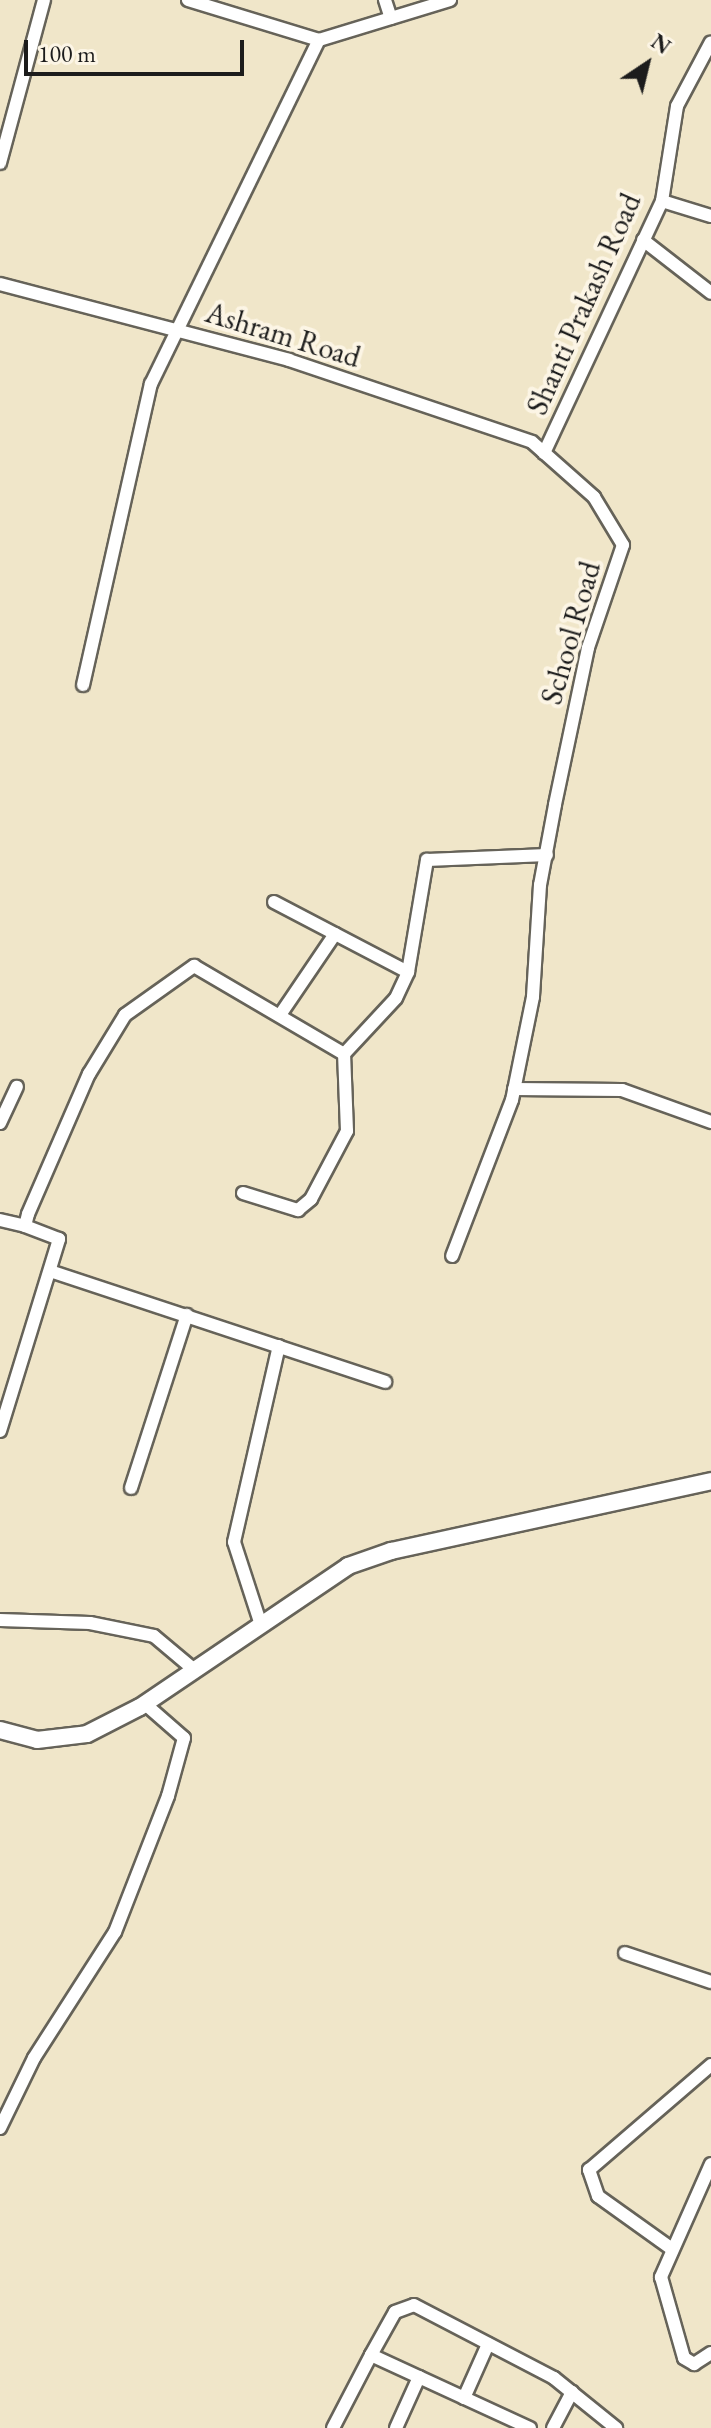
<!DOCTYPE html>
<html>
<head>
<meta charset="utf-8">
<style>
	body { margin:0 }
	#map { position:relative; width:711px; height:2428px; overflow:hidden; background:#f0e6c9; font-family:"EB Garamond",serif }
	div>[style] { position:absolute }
	.roads { filter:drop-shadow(2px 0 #666359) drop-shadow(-2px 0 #666359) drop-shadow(0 2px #666359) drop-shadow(0 -2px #666359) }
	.street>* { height:12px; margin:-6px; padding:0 6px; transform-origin:6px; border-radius:6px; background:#fff }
	.secondary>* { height:16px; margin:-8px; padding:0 8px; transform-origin:8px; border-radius:8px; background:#fff }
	span { translate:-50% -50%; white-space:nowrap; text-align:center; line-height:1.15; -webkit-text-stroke:8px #fcf5e5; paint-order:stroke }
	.street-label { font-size:30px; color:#1c1c1c }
	.north { position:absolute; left:607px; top:24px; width:80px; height:80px; -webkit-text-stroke:6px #fcf5e5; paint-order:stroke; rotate:35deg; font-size:22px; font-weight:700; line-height:32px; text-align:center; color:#1c1c1c }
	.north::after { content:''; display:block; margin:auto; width:28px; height:36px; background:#1c1c1c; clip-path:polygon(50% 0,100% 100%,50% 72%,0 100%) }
	.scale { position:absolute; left:24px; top:40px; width:220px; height:36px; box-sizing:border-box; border:4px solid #1c1c1c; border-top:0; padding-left:10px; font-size:24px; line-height:28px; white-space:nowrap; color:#1c1c1c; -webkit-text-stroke:6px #fcf5e5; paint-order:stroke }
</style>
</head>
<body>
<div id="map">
	<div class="roads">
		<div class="street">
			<div style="left:188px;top:0;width:137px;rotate:17deg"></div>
			<div style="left:319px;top:40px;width:137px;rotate:-17deg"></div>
			<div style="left:385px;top:0;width:19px;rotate:72deg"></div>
			<div style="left:0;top:163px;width:169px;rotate:-74.9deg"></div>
			<div style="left:662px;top:201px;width:51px;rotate:17deg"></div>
			<div style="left:643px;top:240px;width:86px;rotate:37.9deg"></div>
			<div style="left:0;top:284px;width:299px;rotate:14.7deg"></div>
			<div style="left:289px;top:360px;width:256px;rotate:18.6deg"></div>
			<div style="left:532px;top:442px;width:83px;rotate:41.6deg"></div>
			<div style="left:594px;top:497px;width:56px;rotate:58.9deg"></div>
			<div style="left:623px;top:545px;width:109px;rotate:108.8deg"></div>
			<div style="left:588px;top:648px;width:160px;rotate:101.9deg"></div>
			<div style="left:555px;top:805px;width:81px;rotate:100.6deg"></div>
			<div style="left:540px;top:885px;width:112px;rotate:93.6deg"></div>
			<div style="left:533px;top:997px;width:105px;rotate:101.5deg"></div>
			<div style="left:512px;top:1100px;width:167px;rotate:111deg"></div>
			<div style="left:544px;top:453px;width:278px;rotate:-64.9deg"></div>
			<div style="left:662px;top:201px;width:96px;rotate:-81deg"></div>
			<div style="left:677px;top:106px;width:72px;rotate:-62deg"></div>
			<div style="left:83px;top:685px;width:309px;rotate:-77.3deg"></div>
			<div style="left:151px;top:384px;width:383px;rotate:-64deg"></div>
			<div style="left:274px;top:902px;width:151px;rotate:27.6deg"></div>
			<div style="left:280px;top:1015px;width:98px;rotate:-55.8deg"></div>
			<div style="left:514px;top:1089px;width:108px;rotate:0.5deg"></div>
			<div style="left:622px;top:1090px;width:95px;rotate:19.8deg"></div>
			<div style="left:0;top:1123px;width:40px;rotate:-65deg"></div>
			<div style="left:243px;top:1193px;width:58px;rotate:17.2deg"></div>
			<div style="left:298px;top:1210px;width:17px;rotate:-40deg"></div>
			<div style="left:311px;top:1199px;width:77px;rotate:-62.1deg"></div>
			<div style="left:347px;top:1131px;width:77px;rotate:-92.2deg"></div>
			<div style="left:0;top:1220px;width:26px;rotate:13deg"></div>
			<div style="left:53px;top:1272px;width:350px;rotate:18.3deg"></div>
			<div style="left:0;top:1431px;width:201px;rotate:-72.9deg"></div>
			<div style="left:59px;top:1239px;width:36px;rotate:-159deg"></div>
			<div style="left:25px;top:1226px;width:12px;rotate:-76deg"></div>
			<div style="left:28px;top:1214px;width:153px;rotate:-66.5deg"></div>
			<div style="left:89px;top:1074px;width:69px;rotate:-58.6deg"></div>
			<div style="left:125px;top:1015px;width:85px;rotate:-35.4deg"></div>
			<div style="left:194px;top:966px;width:174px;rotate:30.4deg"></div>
			<div style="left:344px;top:1054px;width:76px;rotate:-47.1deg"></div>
			<div style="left:396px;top:998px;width:29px;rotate:-65deg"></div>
			<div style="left:408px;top:972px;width:114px;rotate:-80.4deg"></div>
			<div style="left:427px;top:860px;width:120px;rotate:-2.4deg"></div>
			<div style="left:131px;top:1488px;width:182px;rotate:-72.1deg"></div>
			<div style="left:0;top:1620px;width:90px;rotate:1.9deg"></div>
			<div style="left:90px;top:1623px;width:65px;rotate:11.5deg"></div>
			<div style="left:154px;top:1636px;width:50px;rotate:40.1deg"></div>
			<div style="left:261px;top:1625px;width:87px;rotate:-108deg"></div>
			<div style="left:234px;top:1542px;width:201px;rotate:-77.1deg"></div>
			<div style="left:625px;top:1953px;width:91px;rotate:18.6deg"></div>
			<div style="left:0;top:2128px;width:78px;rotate:-64.1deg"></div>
			<div style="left:34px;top:2058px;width:150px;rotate:-57.3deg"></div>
			<div style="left:115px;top:1932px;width:146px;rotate:-68.7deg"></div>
			<div style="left:168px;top:1796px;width:60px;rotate:-74.6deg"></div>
			<div style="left:184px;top:1738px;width:52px;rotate:-138.9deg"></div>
			<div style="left:711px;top:2164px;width:124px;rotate:113.9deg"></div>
			<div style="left:661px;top:2277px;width:84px;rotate:74.1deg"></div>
			<div style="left:684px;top:2358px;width:12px;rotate:31deg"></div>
			<div style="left:694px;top:2364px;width:20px;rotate:-33deg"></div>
			<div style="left:672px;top:2249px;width:91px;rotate:-144.4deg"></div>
			<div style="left:598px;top:2196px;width:28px;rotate:-109deg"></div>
			<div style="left:589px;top:2170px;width:161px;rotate:-40.7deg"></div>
			<div style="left:371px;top:2355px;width:49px;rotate:-60.8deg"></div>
			<div style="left:395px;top:2312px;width:20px;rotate:-20deg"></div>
			<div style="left:414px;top:2305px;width:158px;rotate:27.5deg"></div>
			<div style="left:554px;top:2378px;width:80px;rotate:38.9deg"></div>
			<div style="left:464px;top:2398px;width:59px;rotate:-66deg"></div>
			<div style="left:333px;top:2428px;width:82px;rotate:-62.5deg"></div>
			<div style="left:371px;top:2355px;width:175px;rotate:24.7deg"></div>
			<div style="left:396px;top:2428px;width:56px;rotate:-65.7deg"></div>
			<div style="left:553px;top:2428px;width:41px;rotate:-62.2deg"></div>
		</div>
		<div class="secondary">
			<div style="left:0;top:1730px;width:38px;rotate:15deg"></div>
			<div style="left:37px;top:1740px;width:50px;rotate:-6.8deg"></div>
			<div style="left:87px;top:1734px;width:59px;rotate:-27deg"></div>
			<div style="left:140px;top:1707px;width:251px;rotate:-34.1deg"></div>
			<div style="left:348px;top:1566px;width:46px;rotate:-19.2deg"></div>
			<div style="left:391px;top:1551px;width:328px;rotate:-12.3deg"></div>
		</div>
	</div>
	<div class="street-label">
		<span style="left:584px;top:304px;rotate:-66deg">Shanti Prakash Road</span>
		<span style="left:283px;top:335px;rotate:17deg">Ashram Road</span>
		<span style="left:571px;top:633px;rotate:-74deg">School Road</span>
	</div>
	<div class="north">N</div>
	<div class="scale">100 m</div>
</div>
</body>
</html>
